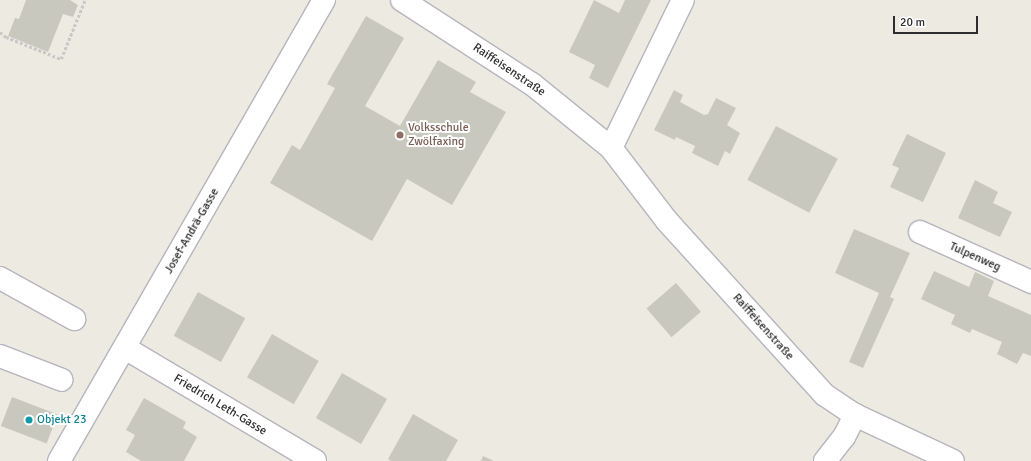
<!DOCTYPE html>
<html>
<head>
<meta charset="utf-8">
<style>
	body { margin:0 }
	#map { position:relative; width:1031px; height:461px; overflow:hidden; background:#edeae1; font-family:Signika,sans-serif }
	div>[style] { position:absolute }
	.building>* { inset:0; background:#c9c8bf; transform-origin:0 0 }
	.path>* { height:2.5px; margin-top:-1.25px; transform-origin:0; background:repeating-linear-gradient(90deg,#c8c8c8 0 3px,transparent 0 5px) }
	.roads { filter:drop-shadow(1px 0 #b5b5bf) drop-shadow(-1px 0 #b5b5bf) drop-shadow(0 1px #b5b5bf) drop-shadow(0 -1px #b5b5bf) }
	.minor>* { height:22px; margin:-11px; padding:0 11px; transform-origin:11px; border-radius:11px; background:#fff }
	.dots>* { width:11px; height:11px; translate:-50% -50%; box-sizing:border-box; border:2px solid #fff; border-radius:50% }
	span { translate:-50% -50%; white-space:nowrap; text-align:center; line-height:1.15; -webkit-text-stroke:4px #fff; paint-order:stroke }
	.street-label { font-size:12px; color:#2d2d2d }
	.education-label { font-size:12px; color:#785e54 }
	.left { translate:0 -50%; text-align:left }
	.culture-label { font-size:12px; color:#0d838f }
	.scale { position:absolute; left:893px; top:16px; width:85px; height:18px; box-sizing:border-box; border:2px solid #2d2d2d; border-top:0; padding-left:5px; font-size:12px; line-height:14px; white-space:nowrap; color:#2d2d2d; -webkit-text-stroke:3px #fff; paint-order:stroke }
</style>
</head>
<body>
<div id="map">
	<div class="building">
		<div style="clip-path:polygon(26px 0,70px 0,78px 5px,73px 17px,63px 14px,48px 52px,8px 36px,15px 18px,19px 19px)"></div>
		<div style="clip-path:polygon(594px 0,619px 13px,625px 0,651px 0,608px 88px,589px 78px,595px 65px,569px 52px)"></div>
		<div style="clip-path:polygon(366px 16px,404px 38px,365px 106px,400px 126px,438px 60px,476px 82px,470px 92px,506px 112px,452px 205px,407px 179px,372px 241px,270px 183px,292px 145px,300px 150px,335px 88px,327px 84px)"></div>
		<div style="clip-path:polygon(674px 90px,683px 95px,680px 102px,704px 115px,708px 114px,716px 98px,736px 108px,727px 125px,740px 133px,730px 154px,725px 151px,718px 166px,692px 153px,695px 146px,676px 137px,675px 140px,654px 130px)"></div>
		<div style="left:776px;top:126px;width:70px;height:61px;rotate:28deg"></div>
		<div style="clip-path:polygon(907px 134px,946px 153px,923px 202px,890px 187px,899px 168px,892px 165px)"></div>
		<div style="clip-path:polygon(975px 180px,998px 192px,993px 203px,1012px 212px,1000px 237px,958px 218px)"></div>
		<div style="clip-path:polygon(854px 229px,910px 253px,890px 297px,894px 299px,863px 368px,849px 362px,879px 293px,835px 273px)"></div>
		<div style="clip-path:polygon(934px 271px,969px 287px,975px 272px,994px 281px,988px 296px,1031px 315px,1031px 356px,1023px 353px,1017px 364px,997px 354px,1002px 342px,972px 329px,970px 333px,951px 324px,955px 315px,921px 299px)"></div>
		<div style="left:676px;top:283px;width:38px;height:39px;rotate:49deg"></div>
		<div style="left:198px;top:292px;width:54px;height:50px;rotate:29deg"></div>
		<div style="left:272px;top:334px;width:54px;height:50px;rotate:30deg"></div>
		<div style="left:342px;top:373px;width:52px;height:52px;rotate:30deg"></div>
		<div style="left:12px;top:397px;width:49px;height:31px;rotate:21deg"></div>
		<div style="clip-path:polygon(144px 398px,186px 422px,183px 428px,197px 437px,184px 461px,141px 461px,126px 452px,135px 435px,126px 430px)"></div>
		<div style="clip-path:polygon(413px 414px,458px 440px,446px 461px,391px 461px,388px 459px)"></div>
		<div style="clip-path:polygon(483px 456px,494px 461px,481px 461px)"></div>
	</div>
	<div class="path">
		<div style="left:0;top:32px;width:8px;rotate:40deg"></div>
		<div style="left:6px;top:37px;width:59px;rotate:21.8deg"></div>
		<div style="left:61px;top:59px;width:64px;rotate:-67.9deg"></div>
	</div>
	<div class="roads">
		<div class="minor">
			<div style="left:402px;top:0;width:155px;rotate:32.9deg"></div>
			<div style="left:532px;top:84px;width:102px;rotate:39deg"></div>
			<div style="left:611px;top:148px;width:92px;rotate:52.5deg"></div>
			<div style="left:667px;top:221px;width:235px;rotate:47.8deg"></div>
			<div style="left:825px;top:395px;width:36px;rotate:34deg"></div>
			<div style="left:855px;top:415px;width:108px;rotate:25.1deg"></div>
			<div style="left:611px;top:148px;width:165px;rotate:-64.1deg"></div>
			<div style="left:920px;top:232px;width:122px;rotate:24.2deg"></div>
			<div style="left:0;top:278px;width:85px;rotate:29deg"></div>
			<div style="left:125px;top:348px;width:221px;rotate:30.7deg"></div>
			<div style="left:0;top:356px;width:66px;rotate:21.2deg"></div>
			<div style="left:59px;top:461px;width:532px;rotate:-60.11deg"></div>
			<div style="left:825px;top:461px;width:31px;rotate:-52deg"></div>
			<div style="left:844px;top:437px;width:25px;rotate:-63deg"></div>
		</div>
	</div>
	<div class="dots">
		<div style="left:400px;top:135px;background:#8d6e63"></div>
		<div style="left:29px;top:420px;background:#0f9aa8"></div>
	</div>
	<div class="street-label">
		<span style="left:509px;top:70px;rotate:34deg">Raiffeisenstraße</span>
		<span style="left:192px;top:231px;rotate:-60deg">Josef-Andrä-Gasse</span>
		<span style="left:975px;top:257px;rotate:24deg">Tulpenweg</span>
		<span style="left:763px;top:327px;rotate:48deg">Raiffeisenstraße</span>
		<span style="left:220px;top:405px;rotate:31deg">Friedrich Leth-Gasse</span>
	</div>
	<div class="education-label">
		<span class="left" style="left:408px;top:135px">Volksschule<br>Zwölfaxing</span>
	</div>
	<div class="culture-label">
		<span class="left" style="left:37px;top:420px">Objekt 23</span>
	</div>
	<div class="scale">20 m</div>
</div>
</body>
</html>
